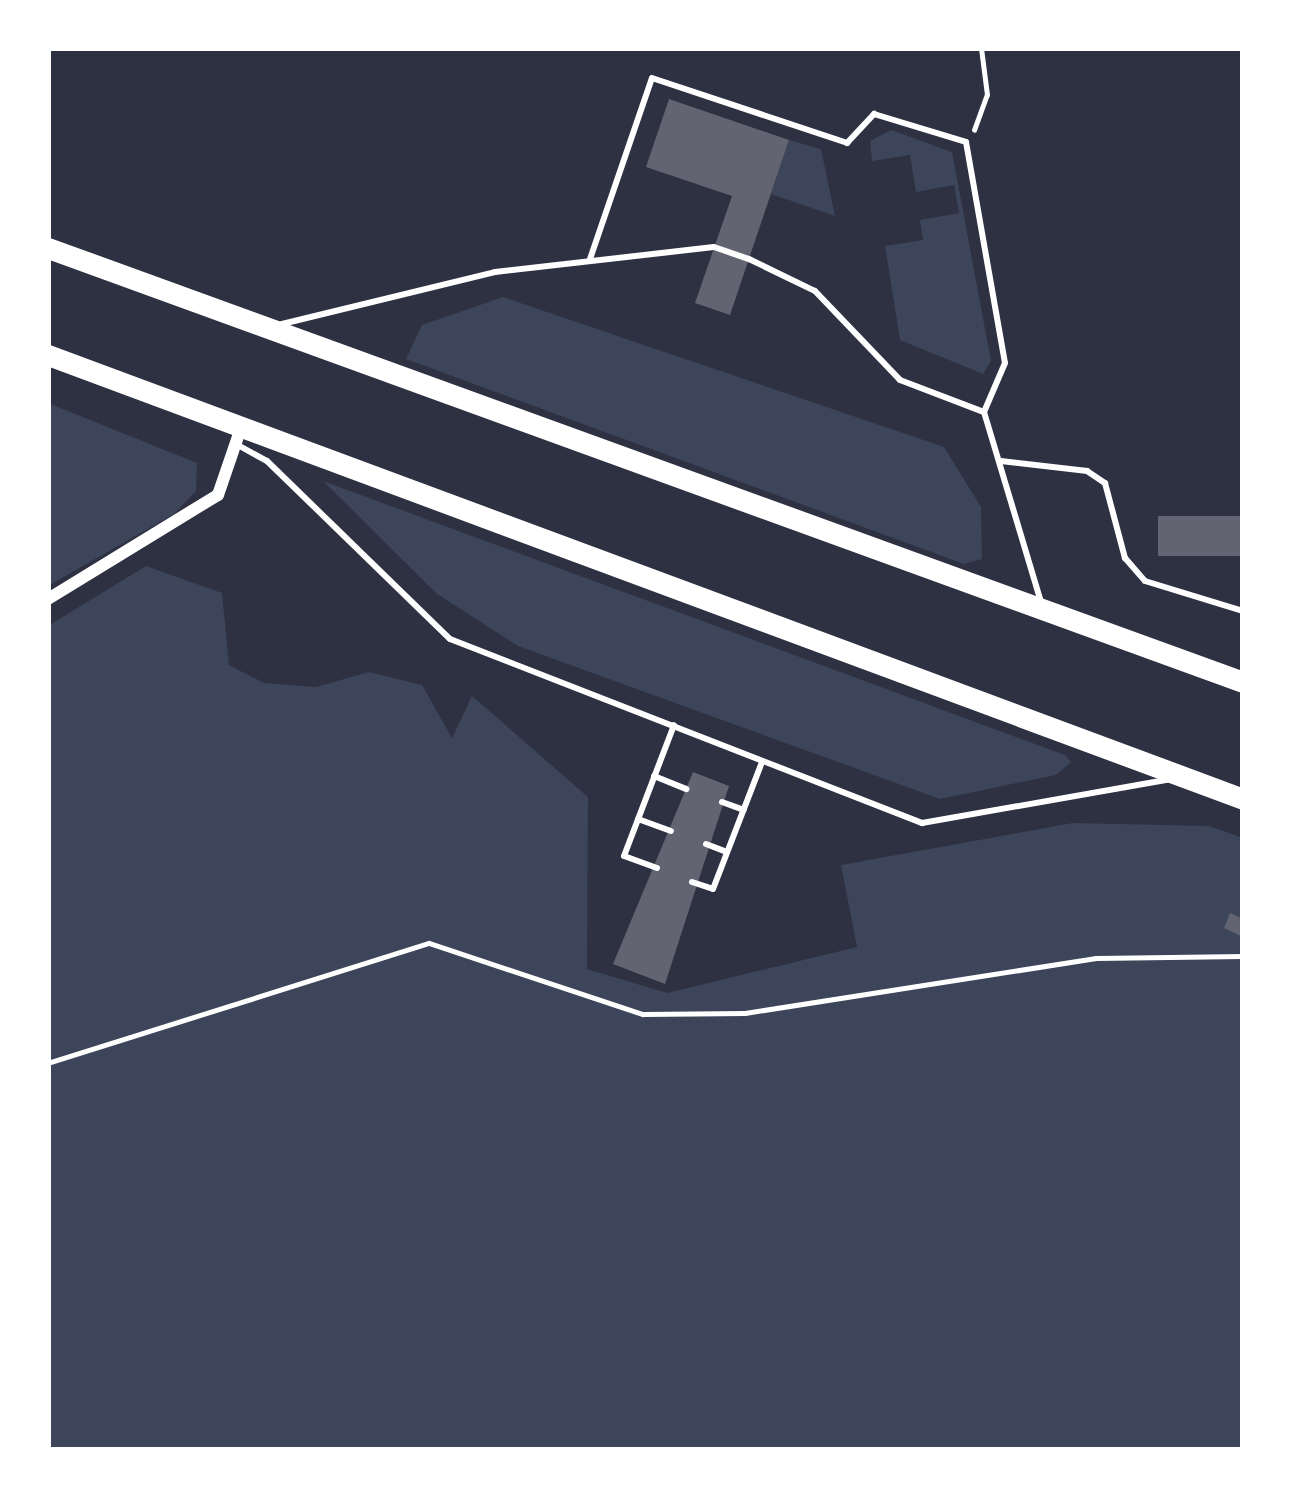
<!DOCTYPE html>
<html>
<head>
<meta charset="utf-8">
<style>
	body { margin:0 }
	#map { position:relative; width:1291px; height:1498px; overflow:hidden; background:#2d3142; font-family:"Fira Sans",sans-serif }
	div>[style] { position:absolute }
	.green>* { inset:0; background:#3c4559 }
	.building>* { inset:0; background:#626471; transform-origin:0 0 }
	.path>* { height:4.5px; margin:-2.25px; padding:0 2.25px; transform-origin:2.25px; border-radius:2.25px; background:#fff }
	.service>* { height:6px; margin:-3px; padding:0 3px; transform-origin:3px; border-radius:3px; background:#fff }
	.minor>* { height:12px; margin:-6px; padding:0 6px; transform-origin:6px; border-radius:6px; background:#fff }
	.trunk>* { height:21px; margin:-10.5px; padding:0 10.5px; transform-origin:10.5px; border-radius:10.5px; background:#fff }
	span { translate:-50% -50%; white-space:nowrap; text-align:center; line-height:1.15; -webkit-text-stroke:9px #fff; paint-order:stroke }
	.frame { position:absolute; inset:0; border:51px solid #fff; pointer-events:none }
</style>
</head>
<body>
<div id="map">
	<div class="green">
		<div style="clip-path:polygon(891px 130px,952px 152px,991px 361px,983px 374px,900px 340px,885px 246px,923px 240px,920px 220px,959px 213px,954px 185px,916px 192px,910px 155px,872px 161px,870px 141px)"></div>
		<div style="clip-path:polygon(789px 140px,821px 149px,835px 216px,771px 194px)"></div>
		<div style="clip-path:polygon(503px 297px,944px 447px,981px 507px,982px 559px,964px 564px,406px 359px,422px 325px)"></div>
		<div style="clip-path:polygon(48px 403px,197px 463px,196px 491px,174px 514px,48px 586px)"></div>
		<div style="clip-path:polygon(323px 481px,1065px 755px,1071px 762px,1056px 775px,940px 799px,518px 646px,437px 594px)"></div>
		<div style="clip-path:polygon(146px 566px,222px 593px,229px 665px,264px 683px,316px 687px,369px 672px,422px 685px,452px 738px,472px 696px,588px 797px,587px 969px,667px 993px,857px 947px,841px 865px,1073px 823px,1209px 826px,1243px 838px,1243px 1450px,48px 1450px,48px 626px)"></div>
	</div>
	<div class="building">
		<div style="clip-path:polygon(669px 99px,789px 140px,730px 315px,695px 303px,732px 196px,646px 167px)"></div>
		<div style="left:1243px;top:516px;width:40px;height:85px;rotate:90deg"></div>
		<div style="clip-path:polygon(693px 772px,729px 786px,665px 984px,613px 964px)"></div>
		<div style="clip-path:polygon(1230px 913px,1243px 919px,1243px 937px,1224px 928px)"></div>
	</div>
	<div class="path">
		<div style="left:974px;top:130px;width:37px;rotate:-70deg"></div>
		<div style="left:987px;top:95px;width:47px;rotate:-97.3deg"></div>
		<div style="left:48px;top:1063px;width:399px;rotate:-17.5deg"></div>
		<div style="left:429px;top:943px;width:225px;rotate:18.4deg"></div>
		<div style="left:643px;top:1014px;width:102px;rotate:-0.6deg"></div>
		<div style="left:745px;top:1013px;width:355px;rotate:-8.9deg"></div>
		<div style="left:1096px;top:958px;width:147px;rotate:-0.8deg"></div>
	</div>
	<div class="service">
		<div style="left:590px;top:259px;width:191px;rotate:-71.1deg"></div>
		<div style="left:652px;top:78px;width:206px;rotate:18.4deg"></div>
		<div style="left:847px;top:143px;width:40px;rotate:-47deg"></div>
		<div style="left:874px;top:114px;width:96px;rotate:16.9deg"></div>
		<div style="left:966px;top:142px;width:224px;rotate:80deg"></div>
		<div style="left:1005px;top:363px;width:53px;rotate:113.2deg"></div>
		<div style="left:282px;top:324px;width:219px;rotate:-13.7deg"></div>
		<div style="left:495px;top:272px;width:220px;rotate:-6.5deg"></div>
		<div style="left:714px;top:247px;width:37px;rotate:19deg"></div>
		<div style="left:749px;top:259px;width:73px;rotate:25.9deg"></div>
		<div style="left:815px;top:291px;width:123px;rotate:46.3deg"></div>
		<div style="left:900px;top:380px;width:90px;rotate:20.9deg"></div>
		<div style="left:984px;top:412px;width:195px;rotate:73.3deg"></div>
		<div style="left:236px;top:444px;width:35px;rotate:29deg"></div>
		<div style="left:267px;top:461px;width:255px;rotate:44.2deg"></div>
		<div style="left:450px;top:639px;width:507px;rotate:21.3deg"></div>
		<div style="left:922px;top:823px;width:249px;rotate:-10deg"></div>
		<div style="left:1001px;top:461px;width:87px;rotate:6.6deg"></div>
		<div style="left:1087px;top:471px;width:22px;rotate:34deg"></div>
		<div style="left:1105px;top:483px;width:78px;rotate:75.1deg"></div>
		<div style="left:1125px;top:558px;width:30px;rotate:49deg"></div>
		<div style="left:1145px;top:581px;width:102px;rotate:17deg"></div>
		<div style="left:654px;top:776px;width:35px;rotate:22deg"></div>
		<div style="left:722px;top:802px;width:23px;rotate:20deg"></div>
		<div style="left:638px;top:819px;width:35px;rotate:20deg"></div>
		<div style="left:706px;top:844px;width:22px;rotate:21deg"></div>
		<div style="left:657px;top:868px;width:35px;rotate:-160deg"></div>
		<div style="left:624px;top:856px;width:140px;rotate:-69.1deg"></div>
		<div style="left:692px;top:882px;width:22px;rotate:18deg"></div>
		<div style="left:713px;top:889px;width:136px;rotate:-68.9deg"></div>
	</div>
	<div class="minor">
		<div style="left:48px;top:599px;width:199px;rotate:-31.5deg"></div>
		<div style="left:218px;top:495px;width:74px;rotate:-71.1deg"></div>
	</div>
	<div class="trunk">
		<div style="left:48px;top:248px;width:1271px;rotate:19.96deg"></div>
		<div style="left:48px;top:355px;width:1275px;rotate:20.38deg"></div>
	</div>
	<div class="frame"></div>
</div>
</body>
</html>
